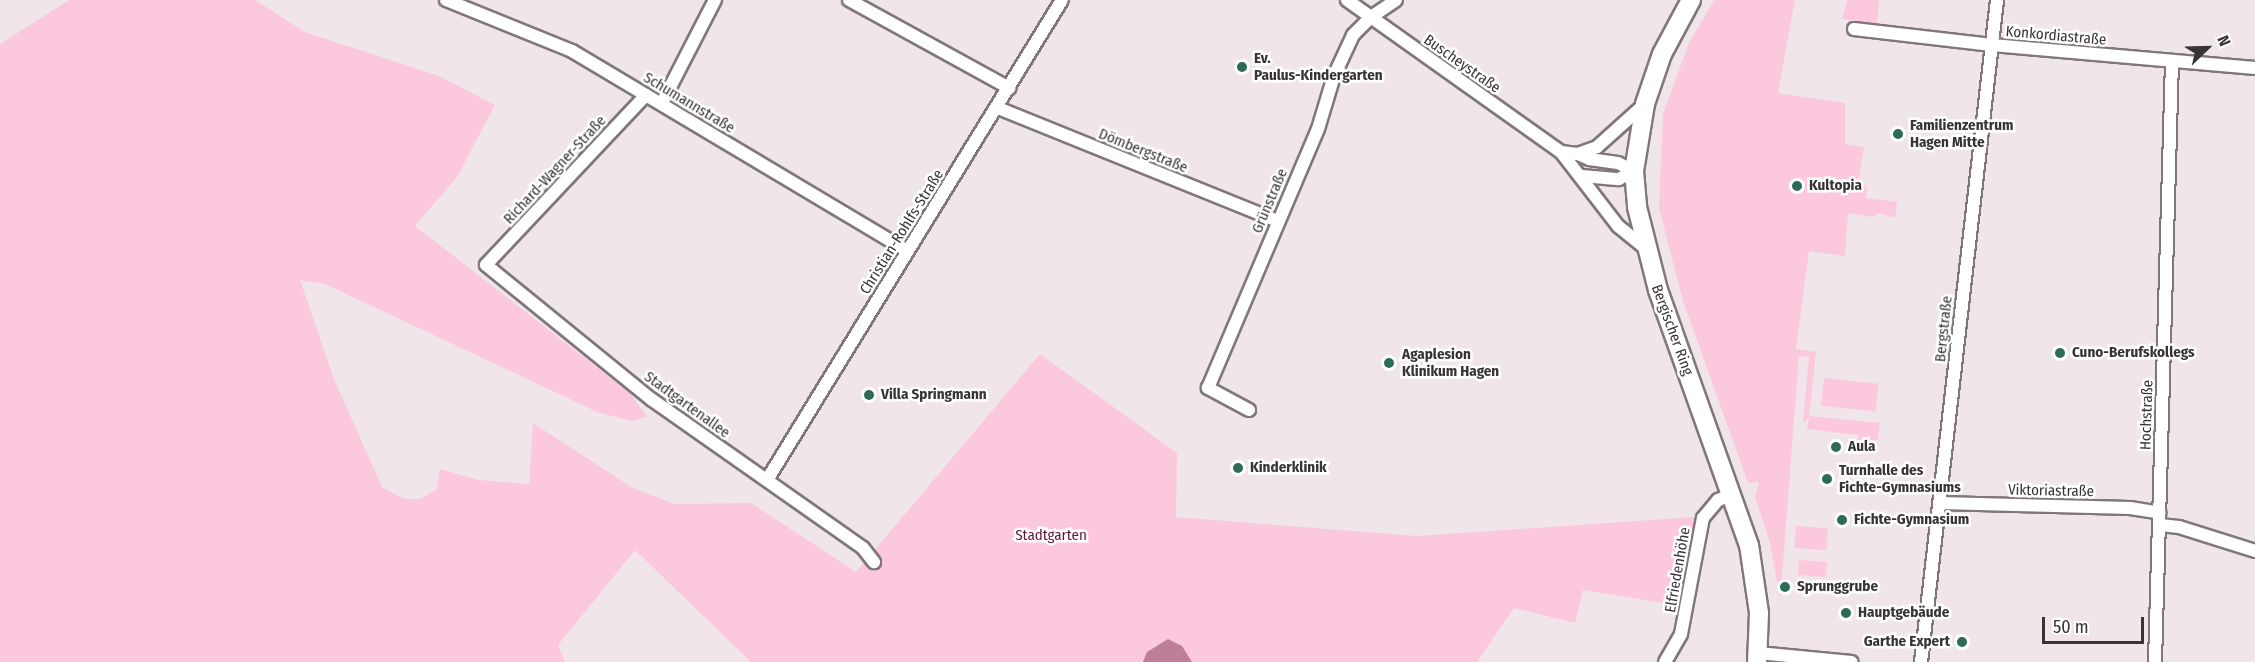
<!DOCTYPE html>
<html>
<head>
<meta charset="utf-8">
<style>
	body { margin:0 }
	#map { position:relative; width:2255px; height:662px; overflow:hidden; background:#f0e6ea; font-family:"Fira Sans Condensed",sans-serif }
	div>[style] { position:absolute }
	.green>* { inset:0; background:#fcc8de; transform-origin:0 0 }
	.water>* { inset:0; background:#bd7e9a }
	.roads { filter:drop-shadow(2px 0 #81777b) drop-shadow(-2px 0 #81777b) drop-shadow(0 2px #81777b) drop-shadow(0 -2px #81777b) }
	.street>* { height:12px; margin:-6px; padding:0 6px; transform-origin:6px; border-radius:6px; background:#fff }
	.secondary>* { height:18px; margin:-9px; padding:0 9px; transform-origin:9px; border-radius:9px; background:#fff }
	.dots>* { width:16px; height:16px; translate:-50% -50%; box-sizing:border-box; border:3px solid #fff; border-radius:50% }
	span { translate:-50% -50%; white-space:nowrap; text-align:center; line-height:1.15; -webkit-text-stroke:5px #fff; paint-order:stroke }
	.street-label { font-size:15px; color:#383335 }
	.poi-label { font-size:15px; color:#383335; font-weight:700 }
	.left { translate:0 -50%; text-align:left }
	.right { translate:-100% -50%; text-align:right }
	.park-label { font-size:15px; color:#631740 }
	.north { position:absolute; left:2177px; top:18px; width:60px; height:60px; -webkit-text-stroke:4px #fff; paint-order:stroke; rotate:67deg; font-size:16px; font-weight:700; line-height:24px; text-align:center; color:#383335 }
	.north::after { content:''; display:block; margin:auto; width:21px; height:27px; background:#383335; clip-path:polygon(50% 0,100% 100%,50% 72%,0 100%) }
	.scale { position:absolute; left:2042px; top:617px; width:102px; height:27px; box-sizing:border-box; border:3px solid #383335; border-top:0; padding-left:8px; font-size:18px; line-height:21px; white-space:nowrap; color:#383335; -webkit-text-stroke:4px #fff; paint-order:stroke }
</style>
</head>
<body>
<div id="map">
	<div class="green">
		<div style="clip-path:polygon(69px 0,255px 0,305px 32px,439px 76px,495px 105px,457px 177px,415px 226px,630px 393px,647px 417px,631px 421px,597px 412px,325px 284px,300px 280px,334px 379px,382px 487px,404px 499px,420px 499px,437px 489px,440px 469px,479px 480px,529px 484px,533px 423px,633px 488px,674px 504px,751px 503px,856px 572px,1040px 354px,1177px 453px,1176px 517px,1417px 536px,1695px 517px,1676px 605px,1583px 590px,1575px 623px,1514px 608px,1477px 662px,751px 662px,635px 550px,558px 645px,565px 662px,0 662px,0 44px)"></div>
		<div style="clip-path:polygon(1714px 0,1795px 0,1778px 93px,1845px 103px,1845px 144px,1864px 147px,1858px 184px,1867px 186px,1866px 198px,1897px 202px,1895px 218px,1879px 213px,1872px 217px,1848px 213px,1845px 256px,1809px 251px,1796px 349px,1816px 352px,1809px 416px,1880px 423px,1878px 440px,1858px 440px,1858px 435px,1807px 429px,1809px 417px,1803px 423px,1809px 357px,1799px 356px,1782px 578px,1789px 579px,1788px 595px,1781px 595px,1780px 598px,1770px 543px,1755px 497px,1759px 482px,1748px 483px,1683px 301px,1659px 208px,1663px 114px,1689px 43px)"></div>
		<div style="clip-path:polygon(1847px 0,1879px 0,1877px 24px,1842px 19px)"></div>
		<div style="left:1824px;top:378px;width:55px;height:28px;rotate:6deg"></div>
		<div style="left:1796px;top:526px;width:32px;height:22px;rotate:4deg"></div>
		<div style="left:1799px;top:560px;width:28px;height:15px;rotate:4deg"></div>
	</div>
	<div class="water">
		<div style="clip-path:polygon(1168px 639px,1182px 646px,1192px 662px,1143px 662px,1147px 652px)"></div>
	</div>
	<div class="roads">
		<div class="street">
			<div style="left:446px;top:0;width:136px;rotate:22deg"></div>
			<div style="left:572px;top:51px;width:390px;rotate:30.8deg"></div>
			<div style="left:849px;top:0;width:183px;rotate:28.8deg"></div>
			<div style="left:1347px;top:0;width:262px;rotate:35.4deg"></div>
			<div style="left:1561px;top:152px;width:93px;rotate:52.4deg"></div>
			<div style="left:1618px;top:226px;width:35px;rotate:39deg"></div>
			<div style="left:1854px;top:29px;width:139px;rotate:6.6deg"></div>
			<div style="left:1992px;top:45px;width:264px;rotate:5deg"></div>
			<div style="left:646px;top:95px;width:233px;rotate:133.3deg"></div>
			<div style="left:486px;top:265px;width:213px;rotate:39.1deg"></div>
			<div style="left:651px;top:399px;width:259px;rotate:35.1deg"></div>
			<div style="left:863px;top:548px;width:18px;rotate:52deg"></div>
			<div style="left:662px;top:103px;width:116px;rotate:-62.8deg"></div>
			<div style="left:998px;top:108px;width:301px;rotate:22deg"></div>
			<div style="left:1561px;top:152px;width:17px;rotate:7deg"></div>
			<div style="left:1578px;top:154px;width:20px;rotate:-20deg"></div>
			<div style="left:1597px;top:147px;width:64px;rotate:-41.9deg"></div>
			<div style="left:1578px;top:154px;width:12px;rotate:24deg"></div>
			<div style="left:1589px;top:159px;width:29px;rotate:8deg"></div>
			<div style="left:1618px;top:163px;width:18px;rotate:27deg"></div>
			<div style="left:1582px;top:176px;width:37px;rotate:5deg"></div>
			<div style="left:1619px;top:179px;width:17px;rotate:-28deg"></div>
			<div style="left:1249px;top:410px;width:47px;rotate:-151.8deg"></div>
			<div style="left:1208px;top:388px;width:281px;rotate:-67deg"></div>
			<div style="left:1318px;top:129px;width:55px;rotate:-73.2deg"></div>
			<div style="left:1334px;top:76px;width:45px;rotate:-65.1deg"></div>
			<div style="left:1353px;top:35px;width:25px;rotate:-45deg"></div>
			<div style="left:1371px;top:17px;width:30px;rotate:-34deg"></div>
			<div style="left:767px;top:480px;width:563px;rotate:-58.43deg"></div>
			<div style="left:1940px;top:503px;width:190px;rotate:1.5deg"></div>
			<div style="left:2130px;top:508px;width:30px;rotate:9deg"></div>
			<div style="left:2160px;top:525px;width:19px;rotate:6deg"></div>
			<div style="left:2179px;top:527px;width:80px;rotate:17.5deg"></div>
			<div style="left:1758px;top:653px;width:94px;rotate:5.5deg"></div>
			<div style="left:1665px;top:662px;width:32px;rotate:-60deg"></div>
			<div style="left:1681px;top:634px;width:118px;rotate:-79.3deg"></div>
			<div style="left:1703px;top:518px;width:23px;rotate:-50deg"></div>
			<div style="left:1718px;top:500px;width:15px;rotate:-20deg"></div>
			<div style="left:1921px;top:662px;width:666px;rotate:-83.45deg"></div>
			<div style="left:2155px;top:662px;width:601px;rotate:-88.38deg"></div>
		</div>
		<div class="secondary">
			<div style="left:1691px;top:0;width:61px;rotate:118.2deg"></div>
			<div style="left:1662px;top:54px;width:53px;rotate:108.8deg"></div>
			<div style="left:1645px;top:104px;width:68px;rotate:99.3deg"></div>
			<div style="left:1634px;top:171px;width:36px;rotate:85deg"></div>
			<div style="left:1637px;top:207px;width:86px;rotate:75.8deg"></div>
			<div style="left:1658px;top:290px;width:271px;rotate:70.4deg"></div>
			<div style="left:1749px;top:545px;width:69px;rotate:81.6deg"></div>
			<div style="left:1759px;top:613px;width:49px;rotate:92.3deg"></div>
		</div>
	</div>
	<div class="dots">
		<div style="left:1242px;top:67px;background:#2b6b58"></div>
		<div style="left:1898px;top:134px;background:#2b6b58"></div>
		<div style="left:1797px;top:186px;background:#2b6b58"></div>
		<div style="left:2060px;top:353px;background:#2b6b58"></div>
		<div style="left:1389px;top:363px;background:#2b6b58"></div>
		<div style="left:869px;top:395px;background:#2b6b58"></div>
		<div style="left:1836px;top:447px;background:#2b6b58"></div>
		<div style="left:1238px;top:468px;background:#2b6b58"></div>
		<div style="left:1827px;top:479px;background:#2b6b58"></div>
		<div style="left:1842px;top:520px;background:#2b6b58"></div>
		<div style="left:1785px;top:587px;background:#2b6b58"></div>
		<div style="left:1846px;top:613px;background:#2b6b58"></div>
		<div style="left:1962px;top:642px;background:#2b6b58"></div>
	</div>
	<div class="street-label">
		<span style="left:2056px;top:36px;rotate:5deg">Konkordiastraße</span>
		<span style="left:1462px;top:64px;rotate:35deg">Buscheystraße</span>
		<span style="left:689px;top:103px;rotate:31deg">Schumannstraße</span>
		<span style="left:1143px;top:151px;rotate:22deg">Dömbergstraße</span>
		<span style="left:555px;top:170px;rotate:-47deg">Richard-Wagner-Straße</span>
		<span style="left:1270px;top:201px;rotate:-67deg">Grünstraße</span>
		<span style="left:902px;top:232px;rotate:-58deg">Christian-Rohlfs-Straße</span>
		<span style="left:1944px;top:329px;rotate:-84deg">Bergstraße</span>
		<span style="left:1672px;top:330px;rotate:70deg">Bergischer Ring</span>
		<span style="left:687px;top:405px;rotate:36deg">Stadtgartenallee</span>
		<span style="left:2147px;top:415px;rotate:-88deg">Hochstraße</span>
		<span style="left:2051px;top:491px;rotate:1deg">Viktoriastraße</span>
		<span style="left:1678px;top:570px;rotate:-80deg">Elfriedenhöhe</span>
	</div>
	<div class="poi-label">
		<span class="left" style="left:1254px;top:67px">Ev.<br>Paulus-Kindergarten</span>
		<span class="left" style="left:1910px;top:134px">Familienzentrum<br>Hagen Mitte</span>
		<span class="left" style="left:1809px;top:186px">Kultopia</span>
		<span class="left" style="left:2072px;top:353px">Cuno-Berufskollegs</span>
		<span class="left" style="left:1402px;top:363px">Agaplesion<br>Klinikum Hagen</span>
		<span class="left" style="left:881px;top:395px">Villa Springmann</span>
		<span class="left" style="left:1848px;top:447px">Aula</span>
		<span class="left" style="left:1250px;top:468px">Kinderklinik</span>
		<span class="left" style="left:1839px;top:479px">Turnhalle des<br>Fichte-Gymnasiums</span>
		<span class="left" style="left:1854px;top:520px">Fichte-Gymnasium</span>
		<span class="left" style="left:1797px;top:587px">Sprunggrube</span>
		<span class="left" style="left:1858px;top:613px">Hauptgebäude</span>
		<span class="right" style="left:1950px;top:642px">Garthe Expert</span>
	</div>
	<div class="park-label">
		<span style="left:1051px;top:536px">Stadtgarten</span>
	</div>
	<div class="north">N</div>
	<div class="scale">50 m</div>
</div>
</body>
</html>
